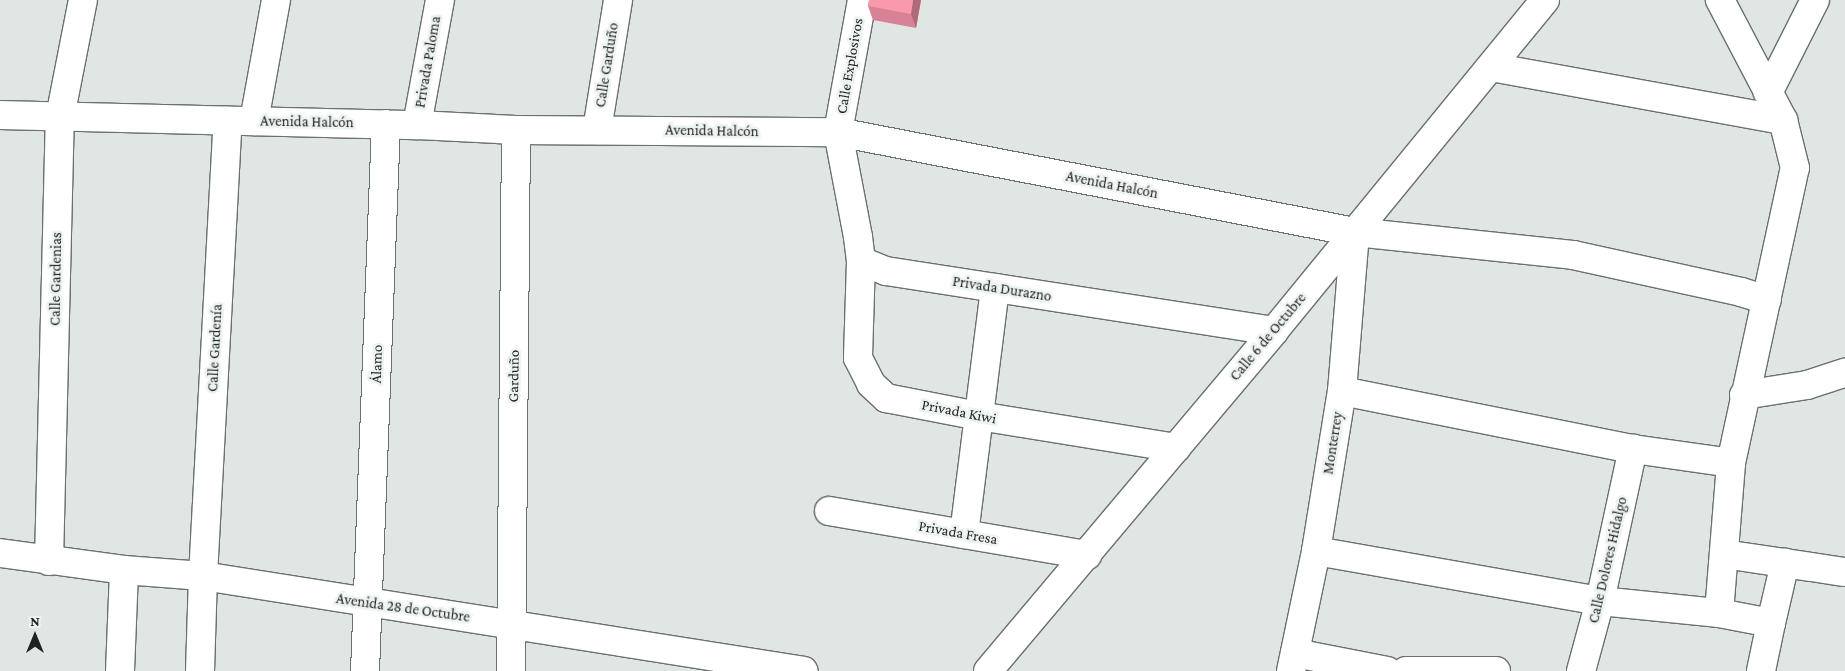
<!DOCTYPE html>
<html>
<head>
<meta charset="utf-8">
<style>
	body { margin:0 }
	#map { position:relative; width:1845px; height:671px; overflow:hidden; background:#dfe6e3; font-family:"Crimson Pro",serif }
	div>[style] { position:absolute }
	.roads { filter:drop-shadow(1px 0 #6a716e) drop-shadow(-1px 0 #6a716e) drop-shadow(0 1px #6a716e) drop-shadow(0 -1px #6a716e) }
	.minor>* { height:28px; margin:-14px; padding:0 14px; transform-origin:14px; border-radius:14px; background:#fff }
	.wall>* { inset:0; background:#d78395 }
	.shaded-wall>* { inset:0; background:#af6a79 }
	.building>* { inset:0; background:#fa98ad }
	span { translate:-50% -50%; white-space:nowrap; text-align:center; line-height:1.15; -webkit-text-stroke:5px #ecf3f0; paint-order:stroke }
	.street-label { font-size:15px; color:#1f2221 }
	.north { position:absolute; left:10px; top:611px; width:50px; height:50px; -webkit-text-stroke:4px #ecf3f0; paint-order:stroke; rotate:0deg; font-size:14px; font-weight:700; line-height:20px; text-align:center; color:#1f2221 }
	.north::after { content:''; display:block; margin:auto; width:18px; height:22px; background:#1f2221; clip-path:polygon(50% 0,100% 100%,50% 72%,0 100%) }
</style>
</head>
<body>
<div id="map">
	<div class="roads">
		<div class="minor">
			<div style="left:862px;top:0;width:134px;rotate:100.3deg"></div>
			<div style="left:838px;top:132px;width:107px;rotate:79.2deg"></div>
			<div style="left:858px;top:237px;width:24px;rotate:83deg"></div>
			<div style="left:861px;top:261px;width:97px;rotate:91.8deg"></div>
			<div style="left:858px;top:358px;width:29px;rotate:63deg"></div>
			<div style="left:871px;top:384px;width:21px;rotate:43deg"></div>
			<div style="left:886px;top:398px;width:95px;rotate:11deg"></div>
			<div style="left:979px;top:416px;width:200px;rotate:9.2deg"></div>
			<div style="left:1491px;top:67px;width:297px;rotate:10.3deg"></div>
			<div style="left:1768px;top:93px;width:104px;rotate:-63.2deg"></div>
			<div style="left:0;top:115px;width:417px;rotate:1.4deg"></div>
			<div style="left:417px;top:125px;width:99px;rotate:2.9deg"></div>
			<div style="left:516px;top:130px;width:322px;rotate:0.4deg"></div>
			<div style="left:838px;top:132px;width:527px;rotate:10.95deg"></div>
			<div style="left:1355px;top:232px;width:219px;rotate:6deg"></div>
			<div style="left:1573px;top:255px;width:172px;rotate:12.4deg"></div>
			<div style="left:1741px;top:292px;width:27px;rotate:17deg"></div>
			<div style="left:254px;top:121px;width:123px;rotate:-79.7deg"></div>
			<div style="left:417px;top:125px;width:127px;rotate:-79.6deg"></div>
			<div style="left:597px;top:130px;width:132px;rotate:-80.8deg"></div>
			<div style="left:861px;top:261px;width:27px;rotate:22deg"></div>
			<div style="left:886px;top:271px;width:393px;rotate:8.8deg"></div>
			<div style="left:1342px;top:391px;width:297px;rotate:11.3deg"></div>
			<div style="left:1633px;top:449px;width:99px;rotate:8.1deg"></div>
			<div style="left:1744px;top:395px;width:64px;rotate:-9deg"></div>
			<div style="left:1807px;top:385px;width:40px;rotate:-18deg"></div>
			<div style="left:829px;top:511px;width:262px;rotate:9.7deg"></div>
			<div style="left:964px;top:534px;width:248px;rotate:-82.8deg"></div>
			<div style="left:1316px;top:551px;width:288px;rotate:10deg"></div>
			<div style="left:1600px;top:601px;width:120px;rotate:5.8deg"></div>
			<div style="left:1719px;top:613px;width:53px;rotate:10.9deg"></div>
			<div style="left:1771px;top:623px;width:49px;rotate:101.8deg"></div>
			<div style="left:0;top:553px;width:125px;rotate:7.8deg"></div>
			<div style="left:124px;top:570px;width:79px;rotate:4.3deg"></div>
			<div style="left:203px;top:576px;width:608px;rotate:8.98deg"></div>
			<div style="left:1724px;top:554px;width:122px;rotate:8.5deg"></div>
			<div style="left:49px;top:561px;width:444px;rotate:-88.6deg"></div>
			<div style="left:60px;top:117px;width:119px;rotate:-78.9deg"></div>
			<div style="left:1719px;top:613px;width:150px;rotate:-85.4deg"></div>
			<div style="left:1731px;top:463px;width:302px;rotate:-77.8deg"></div>
			<div style="left:1795px;top:168px;width:49px;rotate:-104deg"></div>
			<div style="left:1783px;top:120px;width:136px;rotate:-117.7deg"></div>
			<div style="left:1771px;top:623px;width:62px;rotate:-76.9deg"></div>
			<div style="left:1295px;top:653px;width:94px;rotate:11.1deg"></div>
			<div style="left:120px;top:671px;width:101px;rotate:-87.7deg"></div>
			<div style="left:200px;top:671px;width:95px;rotate:-88.2deg"></div>
			<div style="left:203px;top:576px;width:456px;rotate:-86.9deg"></div>
			<div style="left:365px;top:671px;width:547px;rotate:-87.8deg"></div>
			<div style="left:511px;top:671px;width:541px;rotate:-89.47deg"></div>
			<div style="left:988px;top:671px;width:444px;rotate:-49.9deg"></div>
			<div style="left:1274px;top:331px;width:428px;rotate:-50.7deg"></div>
			<div style="left:1291px;top:671px;width:123px;rotate:-78.2deg"></div>
			<div style="left:1316px;top:551px;width:162px;rotate:-80.8deg"></div>
			<div style="left:1342px;top:391px;width:160px;rotate:-85.3deg"></div>
			<div style="left:1406px;top:671px;width:90px"></div>
			<div style="left:1581px;top:671px;width:73px;rotate:-74.8deg"></div>
			<div style="left:1600px;top:601px;width:156px;rotate:-77.8deg"></div>
		</div>
	</div>
	<div class="wall">
		<div style="clip-path:polygon(869px 0,921px 0,916px 28px,873px 20px,868px 6px)"></div>
	</div>
	<div class="shaded-wall">
		<div style="clip-path:polygon(913px 0,921px 0,916px 28px,911px 14px)"></div>
	</div>
	<div class="building">
		<div style="clip-path:polygon(869px 0,913px 0,911px 14px,868px 6px)"></div>
	</div>
	<div class="street-label">
		<span style="left:428px;top:62px;rotate:-80deg">Privada Paloma</span>
		<span style="left:607px;top:65px;rotate:-81deg">Calle Garduño</span>
		<span style="left:850px;top:66px;rotate:-80deg">Calle Explosivos</span>
		<span style="left:307px;top:122px;rotate:1deg">Avenida Halcón</span>
		<span style="left:712px;top:131px;rotate:1deg">Avenida Halcón</span>
		<span style="left:1112px;top:185px;rotate:11deg">Avenida Halcón</span>
		<span style="left:56px;top:279px;rotate:-89deg">Calle Gardenias</span>
		<span style="left:1002px;top:289px;rotate:9deg">Privada Durazno</span>
		<span style="left:1268px;top:337px;rotate:-50deg">Calle 6 de Octubre</span>
		<span style="left:215px;top:348px;rotate:-87deg">Calle Gardenía</span>
		<span style="left:377px;top:364px;rotate:-88deg">Álamo</span>
		<span style="left:514px;top:376px;rotate:-89deg">Garduño</span>
		<span style="left:959px;top:412px;rotate:11deg">Privada Kiwi</span>
		<span style="left:1333px;top:443px;rotate:-81deg">Monterrey</span>
		<span style="left:958px;top:533px;rotate:10deg">Privada Fresa</span>
		<span style="left:1608px;top:560px;rotate:-77deg">Calle Dolores Hidalgo</span>
		<span style="left:403px;top:608px;rotate:8deg">Avenida 28 de Octubre</span>
	</div>
	<div class="north">N</div>
</div>
</body>
</html>
